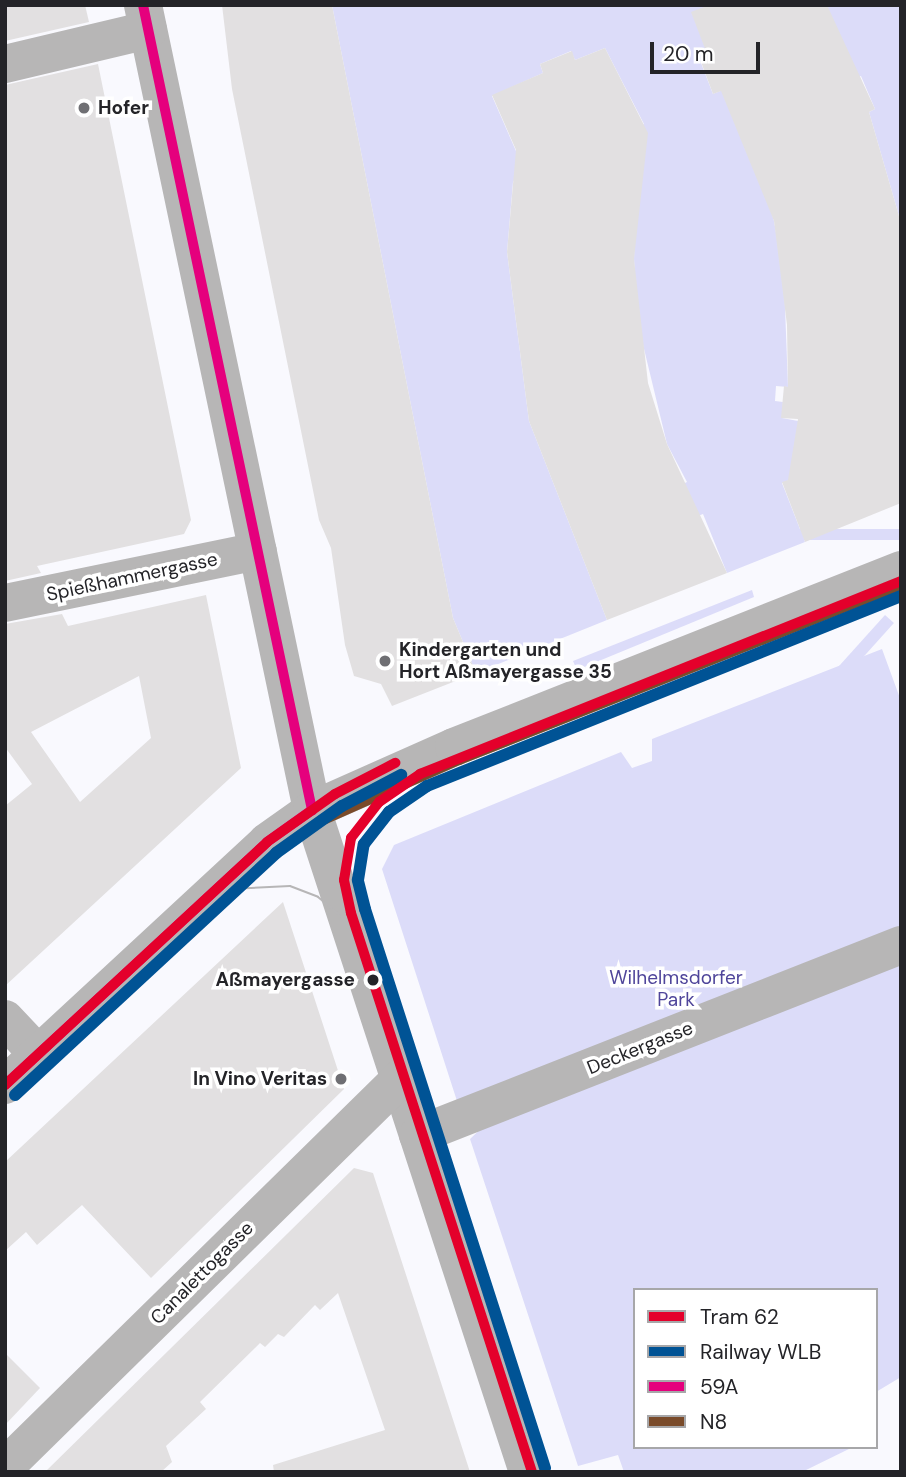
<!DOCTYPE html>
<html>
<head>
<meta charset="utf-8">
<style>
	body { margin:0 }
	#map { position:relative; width:906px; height:1477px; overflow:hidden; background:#f9f9fe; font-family:"DM Sans",sans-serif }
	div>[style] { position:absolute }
	.green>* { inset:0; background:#dcdcf9; transform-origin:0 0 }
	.building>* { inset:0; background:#e2e0e1 }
	.minor>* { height:38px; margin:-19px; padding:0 19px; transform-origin:19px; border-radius:19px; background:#b7b6b6 }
	.tram>* { height:2px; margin:-1px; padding:0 1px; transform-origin:1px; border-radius:1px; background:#b7b6b7 }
	.bus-1>* { height:10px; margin:-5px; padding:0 5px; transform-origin:5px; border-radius:5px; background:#e5007d }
	.bus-2>* { height:10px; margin:-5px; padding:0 5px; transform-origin:5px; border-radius:5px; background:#7a4b2a }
	.rail-1>* { height:12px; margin:-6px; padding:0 6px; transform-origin:6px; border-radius:6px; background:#005395 }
	.tram-1>* { height:10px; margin:-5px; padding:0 5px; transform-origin:5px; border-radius:5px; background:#e4002b }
	.dots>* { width:19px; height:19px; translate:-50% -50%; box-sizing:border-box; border:4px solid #fff; border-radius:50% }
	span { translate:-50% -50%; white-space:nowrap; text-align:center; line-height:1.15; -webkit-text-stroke:7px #fff; paint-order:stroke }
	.poi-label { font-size:19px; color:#242428; font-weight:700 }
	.left { translate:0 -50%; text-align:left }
	.right { translate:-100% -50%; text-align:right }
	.street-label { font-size:19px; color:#242428 }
	.park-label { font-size:19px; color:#4f459a }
	.stop-label { font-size:19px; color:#242428; font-weight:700 }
	.frame { position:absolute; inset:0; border:7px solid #242428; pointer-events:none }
	.legend { position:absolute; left:633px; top:1288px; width:245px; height:161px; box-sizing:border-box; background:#fff; border:2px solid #a7a7a9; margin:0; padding:9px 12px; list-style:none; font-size:21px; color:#242428 }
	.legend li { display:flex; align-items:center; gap:14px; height:35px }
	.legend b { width:35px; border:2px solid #a7a7a9 }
	.scale { position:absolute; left:650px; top:42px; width:110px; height:32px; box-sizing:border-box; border:4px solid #242428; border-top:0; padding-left:9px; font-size:21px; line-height:24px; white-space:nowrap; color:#242428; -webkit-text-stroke:5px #fff; paint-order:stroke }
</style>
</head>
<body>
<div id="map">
	<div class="green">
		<div style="clip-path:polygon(332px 5px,709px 5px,709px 59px,701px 63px,713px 94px,732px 86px,774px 221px,784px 280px,788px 387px,776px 386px,775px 401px,783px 402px,782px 418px,798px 421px,798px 476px,782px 483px,805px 542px,727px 573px,703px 514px,687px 520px,674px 488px,687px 482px,667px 444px,638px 324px,634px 259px,638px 127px,644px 124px,605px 48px,575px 60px,571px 51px,540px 64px,543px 73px,492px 96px,523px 167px,513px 182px,507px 252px,529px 421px,607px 620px,476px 673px,453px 618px)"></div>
		<div style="clip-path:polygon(827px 5px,901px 5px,901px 223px,869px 112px,875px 109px,861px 76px,850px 80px)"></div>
		<div style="left:901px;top:529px;width:11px;height:146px;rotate:90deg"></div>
		<div style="clip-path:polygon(752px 590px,754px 597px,577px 670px,573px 661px)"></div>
		<div style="left:885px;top:615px;width:12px;height:505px;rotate:42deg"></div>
		<div style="clip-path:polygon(882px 649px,901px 701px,901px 1377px,876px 1392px,876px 1290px,635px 1290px,635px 1447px,853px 1447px,802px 1472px,624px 1472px,618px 1455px,578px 1466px,470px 1139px,489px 1121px,457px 1101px,382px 869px,394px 845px,621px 752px,632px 768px,652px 761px,652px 739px)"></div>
	</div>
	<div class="building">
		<div style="clip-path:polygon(5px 5px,85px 5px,89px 22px,5px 41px)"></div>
		<div style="clip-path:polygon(222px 5px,332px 5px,453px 618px,476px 673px,392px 706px,381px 684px,354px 676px,345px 645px,331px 548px,319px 520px,232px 89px)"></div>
		<div style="clip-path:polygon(709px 5px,827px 5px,875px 109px,869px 112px,901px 223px,901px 503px,805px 542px,782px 482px,788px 480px,798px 419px,781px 418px,784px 386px,788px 387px,787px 325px,774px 221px,721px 91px,713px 94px,701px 62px,709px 59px,691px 12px)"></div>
		<div style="clip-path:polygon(605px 48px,648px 133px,634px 259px,648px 383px,667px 444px,727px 573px,607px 620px,529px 421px,507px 252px,516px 150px,492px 95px,543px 73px,540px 64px,572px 51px,575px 60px)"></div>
		<div style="clip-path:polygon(98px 64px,191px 520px,184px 534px,37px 566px,41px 573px,5px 581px,5px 85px)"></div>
		<div style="clip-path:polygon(evenodd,206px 595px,241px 768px,5px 986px,5px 806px,32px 784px,5px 747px,5px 624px,62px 614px,68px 626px,206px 595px,139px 676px,151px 738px,80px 802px,31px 732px,139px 676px)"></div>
		<div style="clip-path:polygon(283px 902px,344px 1089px,151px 1278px,82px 1205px,37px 1245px,26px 1232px,5px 1251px,5px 1162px)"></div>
		<div style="clip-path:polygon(354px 1168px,373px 1173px,470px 1472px,274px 1472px,273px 1465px,385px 1430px,338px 1293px,320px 1310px,315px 1305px,284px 1337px,278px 1334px,265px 1347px,260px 1343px,200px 1402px,206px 1409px,166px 1446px,172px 1462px,161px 1472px,45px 1472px)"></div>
		<div style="clip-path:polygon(5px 1353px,40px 1388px,5px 1425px)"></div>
	</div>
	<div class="minor">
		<div style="left:143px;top:5px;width:823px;rotate:78.14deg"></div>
		<div style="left:312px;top:810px;width:696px;rotate:71.93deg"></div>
		<div style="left:5px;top:64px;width:147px;rotate:-13.4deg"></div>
		<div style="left:5px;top:603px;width:258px;rotate:-11.6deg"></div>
		<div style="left:5px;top:1019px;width:48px;rotate:46.7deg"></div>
		<div style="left:5px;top:1085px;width:357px;rotate:-42.8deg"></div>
		<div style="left:267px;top:842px;width:55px;rotate:-35.4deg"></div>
		<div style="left:312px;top:810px;width:155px;rotate:-23.9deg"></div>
		<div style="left:454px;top:747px;width:481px;rotate:-21.6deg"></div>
		<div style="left:418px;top:1135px;width:519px;rotate:-21.47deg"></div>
		<div style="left:5px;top:1467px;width:554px;rotate:-44.49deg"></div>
	</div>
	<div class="tram">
		<div style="left:181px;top:920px;width:59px;rotate:-31.8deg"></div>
		<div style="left:231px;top:889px;width:59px;rotate:-2.9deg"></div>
		<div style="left:290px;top:886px;width:30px;rotate:21deg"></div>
		<div style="left:318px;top:897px;width:30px;rotate:40deg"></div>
		<div style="left:341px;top:916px;width:57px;rotate:61.6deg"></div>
	</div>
	<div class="bus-1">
		<div style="left:143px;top:5px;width:823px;rotate:78.14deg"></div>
		<div style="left:5px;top:1085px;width:357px;rotate:-42.8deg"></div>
		<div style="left:267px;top:842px;width:55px;rotate:-35.4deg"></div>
	</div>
	<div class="bus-2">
		<div style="left:15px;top:1095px;width:356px;rotate:-42.8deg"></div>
		<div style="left:276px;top:853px;width:53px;rotate:-35.8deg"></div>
		<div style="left:319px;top:822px;width:153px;rotate:-23.9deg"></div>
		<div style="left:459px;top:760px;width:475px;rotate:-21.6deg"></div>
	</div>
	<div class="rail-1">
		<div style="left:15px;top:1095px;width:356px;rotate:-42.8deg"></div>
		<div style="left:276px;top:853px;width:81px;rotate:-35.5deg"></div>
		<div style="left:342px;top:806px;width:67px;rotate:-27.7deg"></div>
		<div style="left:545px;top:1468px;width:587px;rotate:-107.85deg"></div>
		<div style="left:365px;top:909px;width:30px;rotate:-104deg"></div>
		<div style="left:358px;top:880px;width:36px;rotate:-81deg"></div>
		<div style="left:364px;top:844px;width:41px;rotate:-52deg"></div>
		<div style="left:389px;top:812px;width:46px;rotate:-34.4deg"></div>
		<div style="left:427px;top:786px;width:511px;rotate:-21.84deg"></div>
	</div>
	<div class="tram-1">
		<div style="left:5px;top:1085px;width:357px;rotate:-42.8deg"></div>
		<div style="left:267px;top:842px;width:83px;rotate:-35.2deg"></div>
		<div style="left:335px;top:794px;width:68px;rotate:-27.3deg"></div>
		<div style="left:532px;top:1472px;width:588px;rotate:-107.94deg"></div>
		<div style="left:351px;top:913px;width:34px;rotate:-102deg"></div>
		<div style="left:344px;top:880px;width:43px;rotate:-80.5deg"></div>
		<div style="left:351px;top:838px;width:46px;rotate:-52.1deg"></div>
		<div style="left:379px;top:802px;width:50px;rotate:-34.3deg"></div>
		<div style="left:420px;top:774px;width:518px;rotate:-21.86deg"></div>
	</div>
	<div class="dots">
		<div style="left:84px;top:108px;background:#6f6f73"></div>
		<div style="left:385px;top:661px;background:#6f6f73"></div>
		<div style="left:373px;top:980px;background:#242428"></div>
		<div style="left:341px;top:1079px;background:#6f6f73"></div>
	</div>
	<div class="poi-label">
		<span class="left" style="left:98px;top:108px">Hofer</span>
		<span class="left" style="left:399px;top:661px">Kindergarten und<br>Hort Aßmayergasse 35</span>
		<span class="right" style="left:327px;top:1079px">In Vino Veritas</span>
	</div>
	<div class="street-label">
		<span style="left:132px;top:577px;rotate:-12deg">Spießhammergasse</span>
		<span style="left:640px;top:1048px;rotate:-22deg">Deckergasse</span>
		<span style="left:202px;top:1273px;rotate:-45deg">Canalettogasse</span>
	</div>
	<div class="park-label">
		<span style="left:676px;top:989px">Wilhelmsdorfer<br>Park</span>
	</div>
	<div class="stop-label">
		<span class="right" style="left:355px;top:980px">Aßmayergasse</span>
	</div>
	<div class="frame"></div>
	<ul class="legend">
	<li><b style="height:9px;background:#e4002b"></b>Tram 62</li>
	<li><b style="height:9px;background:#005395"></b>Railway WLB</li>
	<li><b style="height:9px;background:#e5007d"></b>59A</li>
	<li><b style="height:9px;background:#7a4b2a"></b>N8</li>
	</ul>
	<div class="scale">20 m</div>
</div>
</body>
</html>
